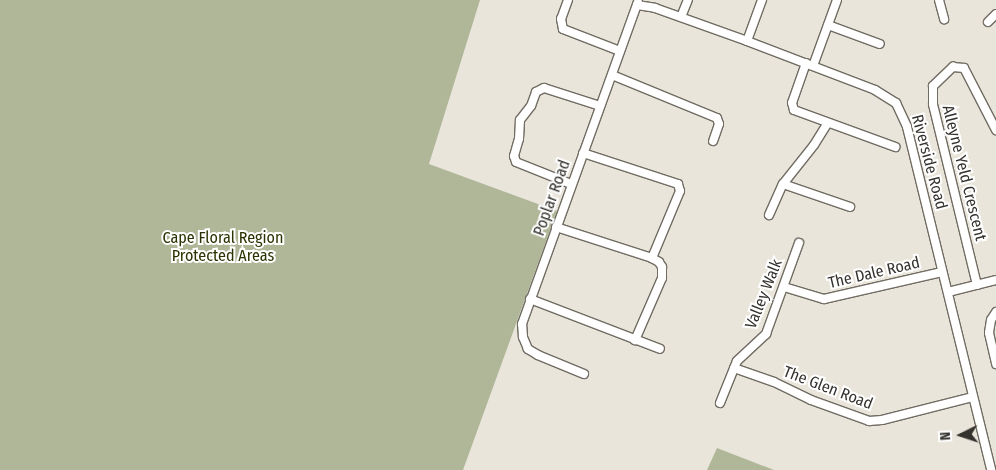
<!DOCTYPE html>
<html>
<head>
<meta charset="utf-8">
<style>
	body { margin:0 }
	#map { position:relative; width:996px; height:470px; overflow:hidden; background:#eae5db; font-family:"Fira Sans Condensed",sans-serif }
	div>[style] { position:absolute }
	.green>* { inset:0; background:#b0b799 }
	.roads { filter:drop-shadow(1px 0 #716c63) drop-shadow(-1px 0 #716c63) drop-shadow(0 1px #716c63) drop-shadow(0 -1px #716c63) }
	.minor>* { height:8px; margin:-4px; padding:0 4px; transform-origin:4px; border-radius:4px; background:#fff }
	span { translate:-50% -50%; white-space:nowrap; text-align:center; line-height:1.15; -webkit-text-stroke:4px #fff; paint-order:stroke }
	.street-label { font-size:16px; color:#34322e }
	.park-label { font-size:16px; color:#2c3200 }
	.north { position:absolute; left:936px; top:410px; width:50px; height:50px; -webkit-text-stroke:4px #fff; paint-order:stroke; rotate:266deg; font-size:14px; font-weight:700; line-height:20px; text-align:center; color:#34322e }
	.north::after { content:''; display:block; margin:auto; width:18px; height:22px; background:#34322e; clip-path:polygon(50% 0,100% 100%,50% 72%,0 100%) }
</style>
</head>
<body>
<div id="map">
	<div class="green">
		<div style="clip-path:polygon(0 0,480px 0,429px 164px,557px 211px,463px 470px,0 470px)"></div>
		<div style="clip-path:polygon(717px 448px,774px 470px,707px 470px)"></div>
	</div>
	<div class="roads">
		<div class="minor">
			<div style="left:568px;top:0;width:20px;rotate:110deg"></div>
			<div style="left:561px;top:19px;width:10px;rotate:79deg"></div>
			<div style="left:563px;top:29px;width:61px;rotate:21.1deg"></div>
			<div style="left:939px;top:0;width:20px;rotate:75deg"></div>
			<div style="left:637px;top:5px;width:18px;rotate:9deg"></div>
			<div style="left:655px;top:8px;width:98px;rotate:19.7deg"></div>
			<div style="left:747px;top:41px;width:137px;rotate:20.9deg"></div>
			<div style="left:875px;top:90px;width:25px;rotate:32deg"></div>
			<div style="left:896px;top:103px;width:26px;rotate:65deg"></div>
			<div style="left:907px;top:127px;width:353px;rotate:76.2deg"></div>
			<div style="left:681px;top:17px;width:18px;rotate:-68deg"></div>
			<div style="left:988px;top:22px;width:11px;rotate:-45deg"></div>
			<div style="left:828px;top:25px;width:55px;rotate:20.1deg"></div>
			<div style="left:747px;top:41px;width:44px;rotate:-69.9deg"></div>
			<div style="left:806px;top:63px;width:42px;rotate:109.3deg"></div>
			<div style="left:792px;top:103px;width:7px;rotate:74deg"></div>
			<div style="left:794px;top:110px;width:108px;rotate:20.1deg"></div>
			<div style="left:813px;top:66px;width:70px;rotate:-70deg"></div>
			<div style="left:612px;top:75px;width:113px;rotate:22.3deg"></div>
			<div style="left:717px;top:118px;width:6px;rotate:72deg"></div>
			<div style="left:719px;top:124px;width:18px;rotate:109deg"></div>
			<div style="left:583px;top:153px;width:100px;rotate:18.1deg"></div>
			<div style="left:678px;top:184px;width:7px;rotate:74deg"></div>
			<div style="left:680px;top:191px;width:73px;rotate:112.7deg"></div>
			<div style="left:571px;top:184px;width:59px;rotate:-158.2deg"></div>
			<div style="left:516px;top:162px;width:6px;rotate:-108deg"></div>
			<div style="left:514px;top:156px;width:18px;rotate:-74deg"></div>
			<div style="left:519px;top:139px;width:19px;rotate:-87deg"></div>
			<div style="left:520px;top:120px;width:18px;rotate:-52deg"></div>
			<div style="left:531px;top:106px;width:15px;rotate:-70deg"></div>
			<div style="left:536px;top:92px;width:9px;rotate:-27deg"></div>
			<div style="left:544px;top:88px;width:59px;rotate:17.8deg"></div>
			<div style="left:783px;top:184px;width:71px;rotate:18.9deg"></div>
			<div style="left:769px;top:215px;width:34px;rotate:-66deg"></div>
			<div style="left:783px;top:184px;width:50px;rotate:-51.5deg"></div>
			<div style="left:814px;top:145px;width:26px;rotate:-58deg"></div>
			<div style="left:556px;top:227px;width:101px;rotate:17.9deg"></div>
			<div style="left:652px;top:258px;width:8px;rotate:30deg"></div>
			<div style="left:659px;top:262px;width:6px;rotate:59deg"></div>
			<div style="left:662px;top:267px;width:11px;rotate:90deg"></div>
			<div style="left:662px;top:278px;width:68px;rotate:113.5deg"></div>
			<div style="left:977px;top:285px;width:186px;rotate:-103.7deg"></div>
			<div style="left:933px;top:104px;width:18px;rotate:-90deg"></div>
			<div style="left:933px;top:86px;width:28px;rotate:-44deg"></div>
			<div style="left:953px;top:67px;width:11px;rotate:5deg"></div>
			<div style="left:964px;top:68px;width:70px;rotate:62.7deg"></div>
			<div style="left:784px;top:287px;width:42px;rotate:16.7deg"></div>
			<div style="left:824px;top:299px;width:121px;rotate:-12.9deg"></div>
			<div style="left:948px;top:292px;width:49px;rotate:-14deg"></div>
			<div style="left:530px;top:299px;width:139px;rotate:21deg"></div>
			<div style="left:996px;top:312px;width:9px;rotate:122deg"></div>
			<div style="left:991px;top:320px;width:13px;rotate:99deg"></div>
			<div style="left:989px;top:333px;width:32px;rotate:77deg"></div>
			<div style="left:734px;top:368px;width:42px;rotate:19.3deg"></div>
			<div style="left:774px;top:382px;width:41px;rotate:25.9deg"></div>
			<div style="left:811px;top:400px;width:62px;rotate:19.9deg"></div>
			<div style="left:869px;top:421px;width:13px;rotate:-4deg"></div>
			<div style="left:882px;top:420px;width:93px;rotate:-14.3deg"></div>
			<div style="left:584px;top:374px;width:50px;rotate:-157.6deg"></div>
			<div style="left:538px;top:355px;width:12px;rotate:-149deg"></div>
			<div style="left:528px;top:349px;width:13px;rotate:-113deg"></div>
			<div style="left:523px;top:337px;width:13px;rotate:-94deg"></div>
			<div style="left:522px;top:324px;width:342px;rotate:-70.2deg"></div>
			<div style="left:720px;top:403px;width:45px;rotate:-68deg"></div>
			<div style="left:737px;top:361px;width:40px;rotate:-43deg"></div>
			<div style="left:766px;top:334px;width:97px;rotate:-70.1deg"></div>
		</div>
	</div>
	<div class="street-label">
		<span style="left:929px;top:162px;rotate:75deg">Riverside Road</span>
		<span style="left:964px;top:173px;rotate:76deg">Alleyne Yeld Crescent</span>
		<span style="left:552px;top:198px;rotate:-70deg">Poplar Road</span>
		<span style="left:874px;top:273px;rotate:-13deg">The Dale Road</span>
		<span style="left:764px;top:294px;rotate:-68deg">Valley Walk</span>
		<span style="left:828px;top:388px;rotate:21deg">The Glen Road</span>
	</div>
	<div class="park-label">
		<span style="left:223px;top:247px">Cape Floral Region<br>Protected Areas</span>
	</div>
	<div class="north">N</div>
</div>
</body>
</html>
